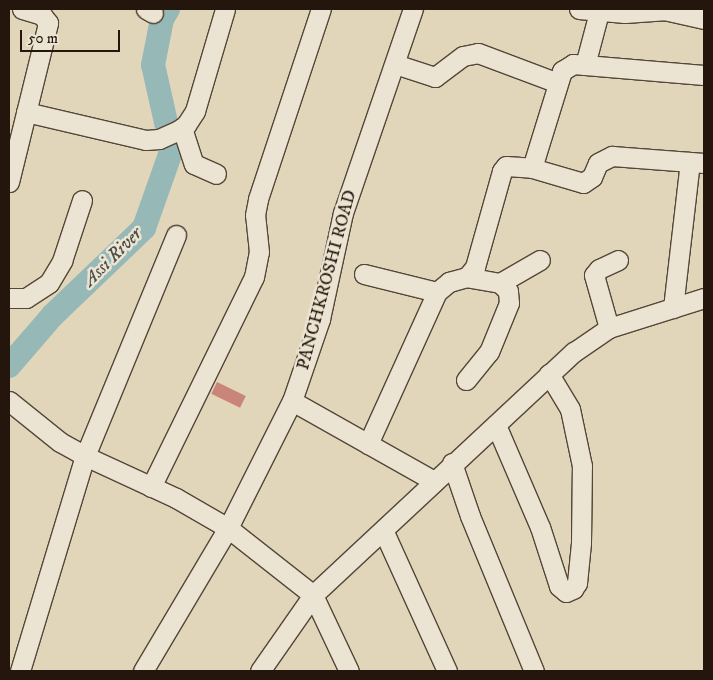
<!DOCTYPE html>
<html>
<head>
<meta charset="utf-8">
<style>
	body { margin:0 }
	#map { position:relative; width:713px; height:680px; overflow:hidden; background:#e2d6ba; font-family:"IM FELL DW Pica",serif }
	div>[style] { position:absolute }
	.river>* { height:24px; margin:-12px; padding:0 12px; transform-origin:12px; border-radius:12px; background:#96b8b6 }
	.building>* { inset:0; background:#c98579; transform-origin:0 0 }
	.roads { filter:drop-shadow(1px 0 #544638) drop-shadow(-1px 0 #544638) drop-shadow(0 1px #544638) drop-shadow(0 -1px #544638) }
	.minor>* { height:19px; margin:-9.5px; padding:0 9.5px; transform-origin:9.5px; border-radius:9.5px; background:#ece4d2 }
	span { translate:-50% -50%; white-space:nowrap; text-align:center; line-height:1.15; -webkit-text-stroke:5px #ece4d2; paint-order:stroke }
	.street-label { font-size:18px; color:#24160c }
	.water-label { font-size:19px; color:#4c4f48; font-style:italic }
	.frame { position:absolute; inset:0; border:10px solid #24160c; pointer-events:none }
	.scale { position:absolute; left:20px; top:30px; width:100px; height:22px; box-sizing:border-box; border:2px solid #24160c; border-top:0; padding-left:6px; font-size:15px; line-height:18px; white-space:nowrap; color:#24160c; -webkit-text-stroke:4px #ece4d2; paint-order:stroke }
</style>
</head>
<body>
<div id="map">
	<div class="river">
		<div style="left:9px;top:366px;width:67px;rotate:-49.2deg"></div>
		<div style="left:53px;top:315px;width:126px;rotate:-43.7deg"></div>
		<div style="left:144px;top:228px;width:84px;rotate:-70.5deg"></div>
		<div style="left:172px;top:149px;width:86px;rotate:-102.7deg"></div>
		<div style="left:153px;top:65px;width:47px;rotate:-78.9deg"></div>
		<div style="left:162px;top:19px;width:12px;rotate:-59deg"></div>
	</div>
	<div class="building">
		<div style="left:217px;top:382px;width:32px;height:13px;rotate:26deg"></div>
	</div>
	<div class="roads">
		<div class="minor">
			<div style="left:146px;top:9px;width:8px;rotate:30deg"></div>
			<div style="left:579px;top:9px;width:46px;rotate:5deg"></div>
			<div style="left:625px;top:13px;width:39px;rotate:-4deg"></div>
			<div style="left:664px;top:10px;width:41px;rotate:12.7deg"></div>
			<div style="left:395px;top:64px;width:42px;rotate:18deg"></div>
			<div style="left:435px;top:77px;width:35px;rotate:-37deg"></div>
			<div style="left:463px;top:56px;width:15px;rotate:-11deg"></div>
			<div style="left:478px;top:53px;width:85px;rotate:20.6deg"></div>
			<div style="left:585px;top:65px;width:119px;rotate:4.8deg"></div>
			<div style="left:26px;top:112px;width:123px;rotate:13.1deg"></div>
			<div style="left:146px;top:140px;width:13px;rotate:-4deg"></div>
			<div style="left:159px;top:139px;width:22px;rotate:-24deg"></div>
			<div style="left:179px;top:130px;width:9px;rotate:-36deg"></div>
			<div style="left:186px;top:125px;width:17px;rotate:-57deg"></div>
			<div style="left:195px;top:111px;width:106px;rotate:-73.6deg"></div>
			<div style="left:182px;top:128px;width:38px;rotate:72deg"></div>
			<div style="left:194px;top:164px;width:24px;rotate:24deg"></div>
			<div style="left:532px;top:168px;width:102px;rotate:-72.8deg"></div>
			<div style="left:562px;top:71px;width:13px;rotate:-32deg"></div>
			<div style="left:573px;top:64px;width:12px;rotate:5deg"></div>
			<div style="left:585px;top:65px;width:55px;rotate:-75.2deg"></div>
			<div style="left:9px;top:182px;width:164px;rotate:-76.2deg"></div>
			<div style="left:48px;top:23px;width:10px;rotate:-127deg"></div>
			<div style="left:42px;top:15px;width:21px;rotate:-163deg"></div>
			<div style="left:364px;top:274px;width:75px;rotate:13.9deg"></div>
			<div style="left:500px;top:283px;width:46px;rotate:-29.9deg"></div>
			<div style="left:9px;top:298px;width:17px"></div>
			<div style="left:26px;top:298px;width:27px;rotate:-33deg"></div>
			<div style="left:49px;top:283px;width:26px;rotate:-59deg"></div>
			<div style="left:62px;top:261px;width:64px;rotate:-71.8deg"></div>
			<div style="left:673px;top:308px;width:147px;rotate:-83.4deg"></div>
			<div style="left:609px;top:328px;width:55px;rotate:-105.8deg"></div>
			<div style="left:594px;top:275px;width:8px;rotate:-50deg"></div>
			<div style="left:599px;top:269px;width:21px;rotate:-25deg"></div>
			<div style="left:466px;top:380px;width:36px;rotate:-51deg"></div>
			<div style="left:489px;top:352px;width:53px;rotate:-67.8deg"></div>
			<div style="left:509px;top:303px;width:12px;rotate:-95deg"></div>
			<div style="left:508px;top:291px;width:11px;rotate:-135deg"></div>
			<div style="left:500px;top:283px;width:34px;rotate:-170deg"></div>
			<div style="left:9px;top:401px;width:65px;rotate:38.8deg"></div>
			<div style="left:60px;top:442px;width:29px;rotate:29deg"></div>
			<div style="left:85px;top:456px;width:100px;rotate:24.8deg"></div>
			<div style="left:176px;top:498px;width:60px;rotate:30deg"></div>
			<div style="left:228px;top:528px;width:108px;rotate:38.2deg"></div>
			<div style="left:313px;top:595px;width:84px;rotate:64.7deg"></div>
			<div style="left:292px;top:401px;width:163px;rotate:29.4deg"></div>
			<div style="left:496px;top:425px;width:111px;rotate:66.7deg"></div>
			<div style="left:540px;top:527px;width:62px;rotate:72.1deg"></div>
			<div style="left:559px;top:586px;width:9px;rotate:41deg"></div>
			<div style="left:566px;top:592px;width:8px;rotate:-23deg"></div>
			<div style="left:573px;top:589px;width:7px;rotate:-56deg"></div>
			<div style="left:577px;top:583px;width:40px;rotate:-84.3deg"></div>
			<div style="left:581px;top:543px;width:77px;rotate:-89.3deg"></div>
			<div style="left:582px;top:466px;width:58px;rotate:-101.9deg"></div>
			<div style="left:570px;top:409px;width:41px;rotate:-121deg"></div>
			<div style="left:368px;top:444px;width:167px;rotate:-65.6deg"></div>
			<div style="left:437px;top:292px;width:16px;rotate:-40deg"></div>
			<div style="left:449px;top:282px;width:19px;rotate:-16deg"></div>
			<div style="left:467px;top:277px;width:13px;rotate:-51deg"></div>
			<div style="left:475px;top:267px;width:100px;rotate:-74.3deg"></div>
			<div style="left:502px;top:171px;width:6px;rotate:-51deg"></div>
			<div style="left:506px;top:166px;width:26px;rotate:4deg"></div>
			<div style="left:532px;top:168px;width:53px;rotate:16.4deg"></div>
			<div style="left:583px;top:183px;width:11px;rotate:-34deg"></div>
			<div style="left:592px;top:177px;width:15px;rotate:-67deg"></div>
			<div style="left:598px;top:163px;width:16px;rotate:-27deg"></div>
			<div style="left:612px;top:156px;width:92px;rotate:4.4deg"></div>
			<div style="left:452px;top:463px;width:56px;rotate:71.2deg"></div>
			<div style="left:470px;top:516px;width:168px;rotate:67.6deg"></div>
			<div style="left:151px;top:487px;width:234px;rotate:-63.9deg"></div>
			<div style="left:254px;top:277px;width:25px;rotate:-79deg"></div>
			<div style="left:259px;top:252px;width:37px;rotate:-96deg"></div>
			<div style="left:255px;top:215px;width:16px;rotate:-79deg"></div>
			<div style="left:258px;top:199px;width:200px;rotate:-71.7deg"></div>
			<div style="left:384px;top:532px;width:153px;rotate:65.6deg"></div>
			<div style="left:20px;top:671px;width:225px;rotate:-73.2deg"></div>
			<div style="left:85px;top:456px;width:239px;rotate:-67.6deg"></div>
			<div style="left:143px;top:671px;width:166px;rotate:-59.3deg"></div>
			<div style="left:228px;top:528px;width:142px;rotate:-63.3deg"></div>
			<div style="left:292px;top:401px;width:87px;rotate:-71.1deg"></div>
			<div style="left:320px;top:319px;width:108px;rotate:-77.8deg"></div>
			<div style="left:343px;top:213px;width:216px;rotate:-71.1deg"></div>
			<div style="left:260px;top:671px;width:93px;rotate:-55.1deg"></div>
			<div style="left:313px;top:595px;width:357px;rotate:-43deg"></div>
			<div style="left:574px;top:352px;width:42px;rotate:-34.4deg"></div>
			<div style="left:609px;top:328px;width:100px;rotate:-17.5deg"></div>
		</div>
	</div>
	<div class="street-label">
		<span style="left:327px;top:280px;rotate:-75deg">PANCHKROSHI ROAD</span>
	</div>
	<div class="water-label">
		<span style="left:113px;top:257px;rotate:-45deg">Assi River</span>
	</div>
	<div class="frame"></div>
	<div class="scale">50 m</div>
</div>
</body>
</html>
